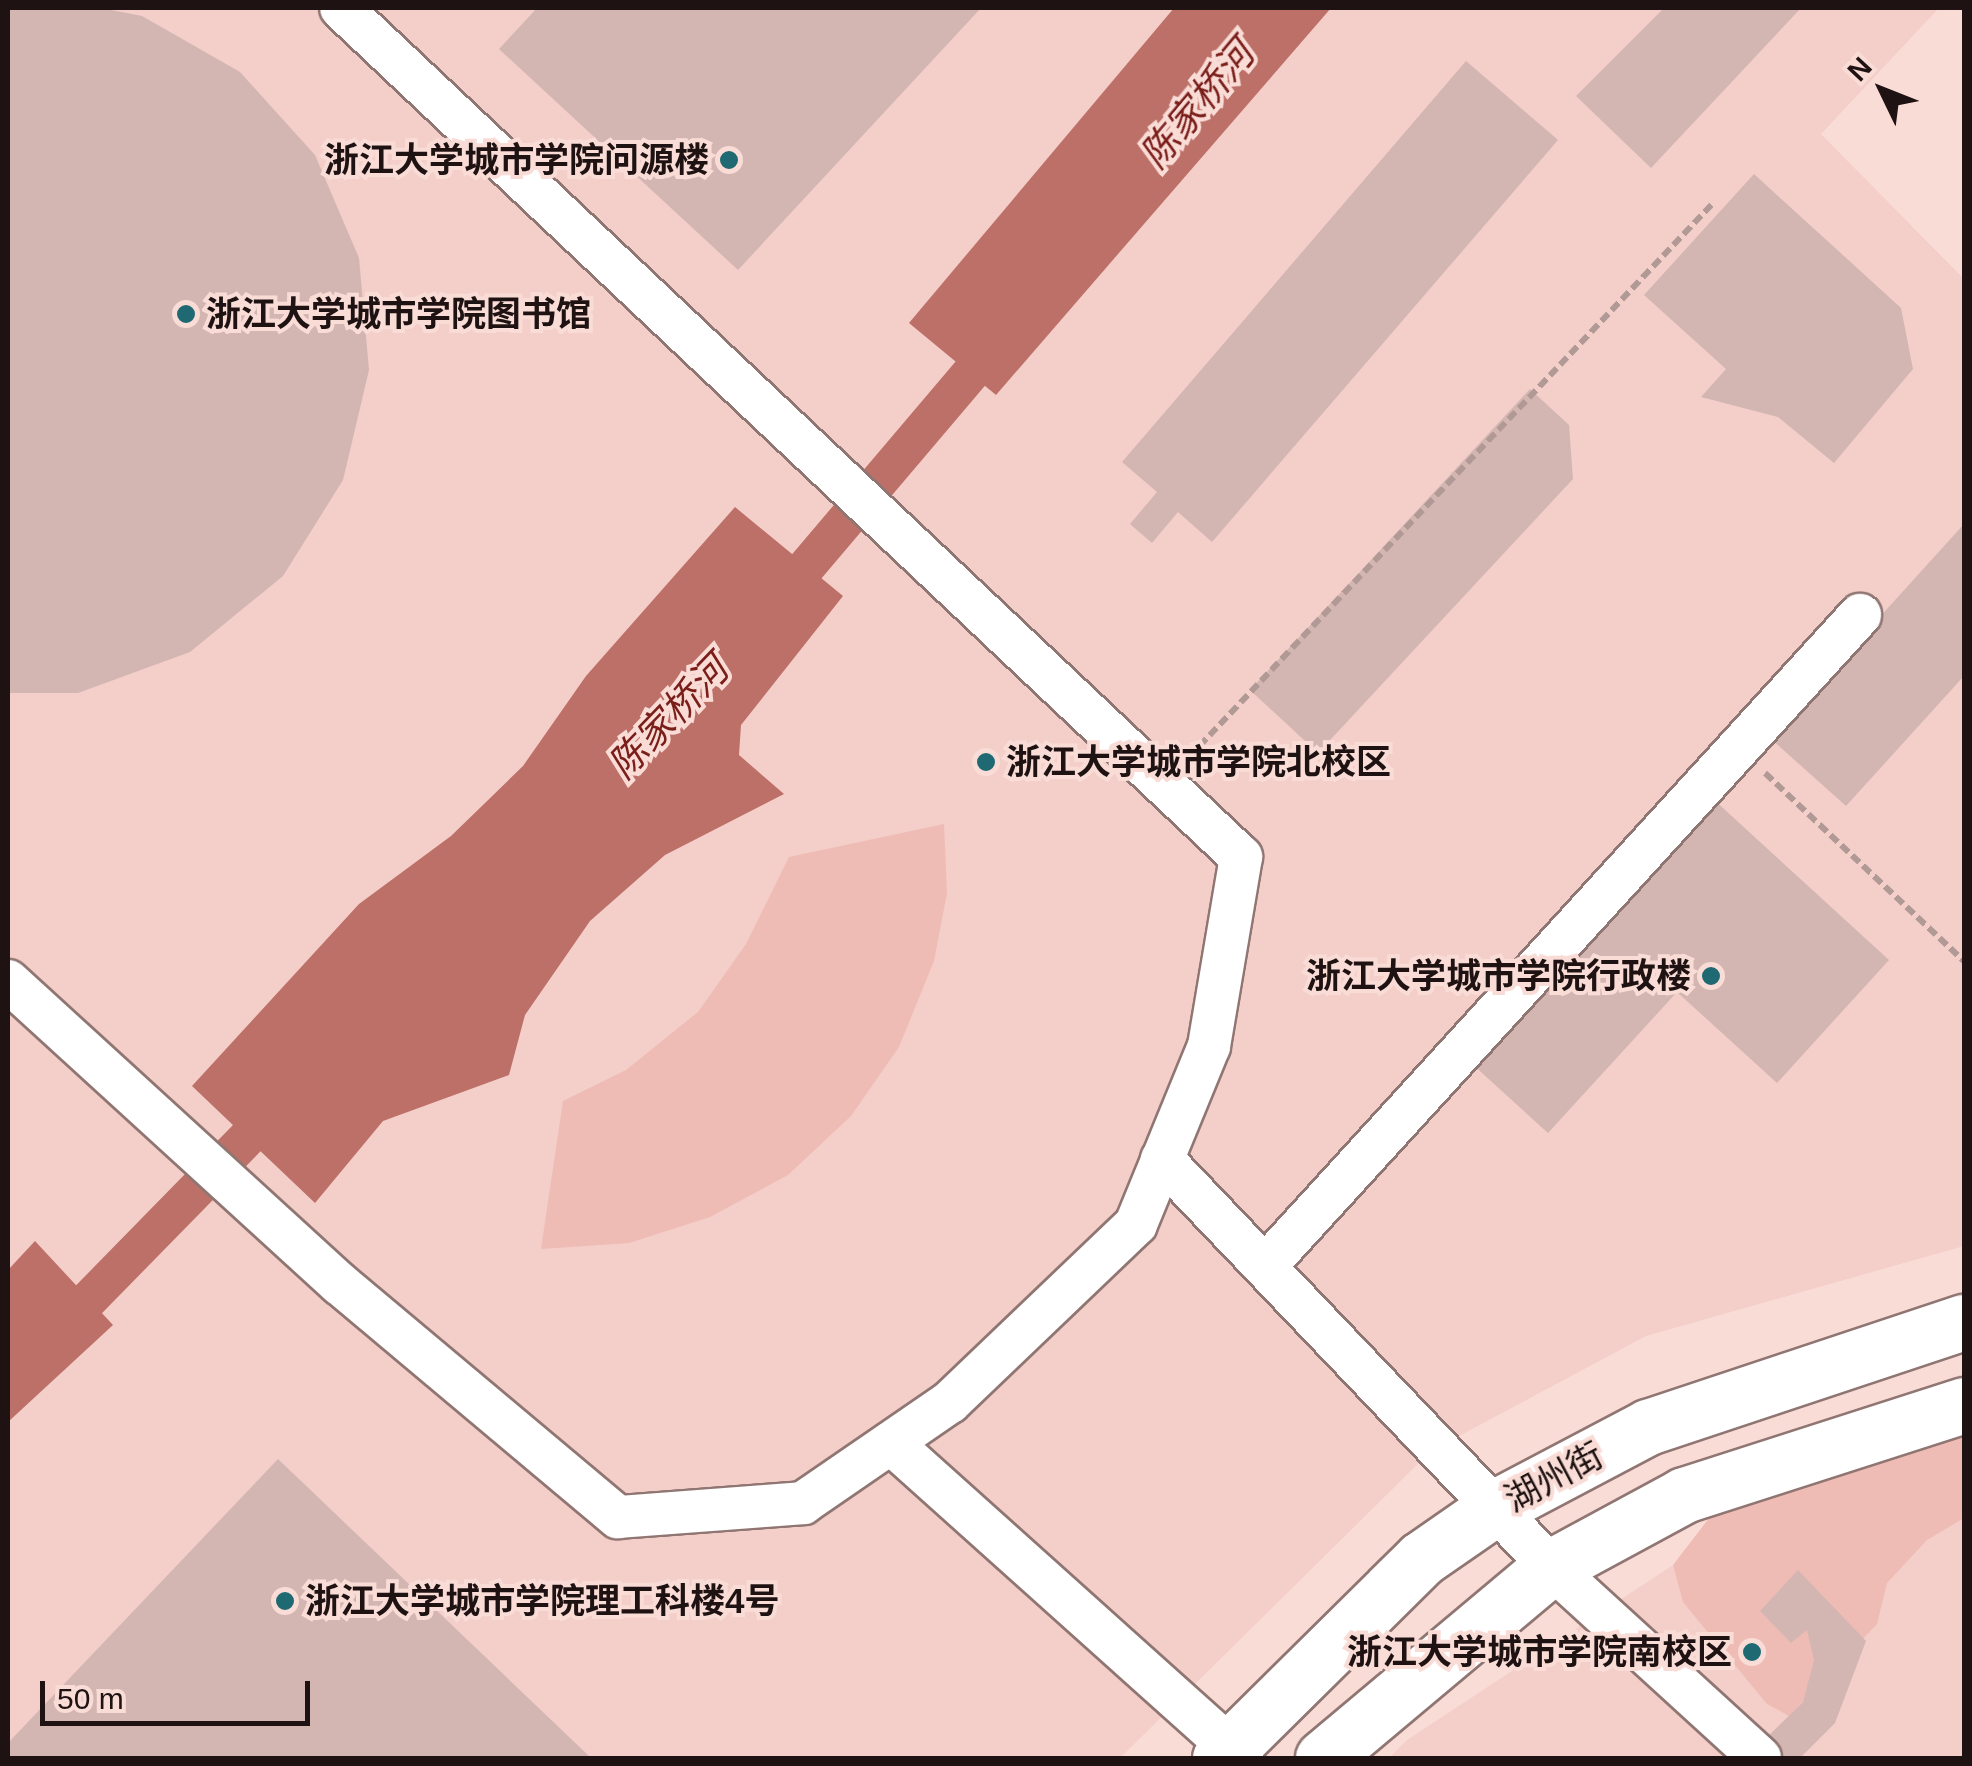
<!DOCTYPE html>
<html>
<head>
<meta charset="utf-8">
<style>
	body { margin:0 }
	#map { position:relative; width:1972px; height:1766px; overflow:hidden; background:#fadcd7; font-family:Arial,"Noto Sans SC",sans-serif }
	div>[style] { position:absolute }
	.built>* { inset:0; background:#f4cec8 }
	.green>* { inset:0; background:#eebcb5 }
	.water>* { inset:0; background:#bc7067 }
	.canal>* { height:38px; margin:-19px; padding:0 19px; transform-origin:19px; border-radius:19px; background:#bc7067 }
	.building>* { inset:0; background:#d3b6b2 }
	.path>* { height:6px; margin-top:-3px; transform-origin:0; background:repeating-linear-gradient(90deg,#b19995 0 10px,transparent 0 15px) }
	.roads { filter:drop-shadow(2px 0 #907672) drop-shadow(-2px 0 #907672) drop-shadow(0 2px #907672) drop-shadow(0 -2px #907672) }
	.street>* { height:42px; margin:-21px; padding:0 21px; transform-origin:21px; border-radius:21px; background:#fff }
	.secondary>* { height:55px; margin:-27.5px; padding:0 27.5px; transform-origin:27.5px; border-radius:27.5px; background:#fff }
	.dots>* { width:28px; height:28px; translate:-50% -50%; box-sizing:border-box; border:5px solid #fadcd7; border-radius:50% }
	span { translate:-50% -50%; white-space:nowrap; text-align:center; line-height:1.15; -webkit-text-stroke:8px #fadcd7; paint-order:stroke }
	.poi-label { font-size:35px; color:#1e1312; font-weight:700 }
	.right { translate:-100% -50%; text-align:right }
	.left { translate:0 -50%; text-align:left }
	.street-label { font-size:35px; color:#1e1312 }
	.water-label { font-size:38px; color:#7a1e1a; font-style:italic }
	.frame { position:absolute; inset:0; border:10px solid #1e1312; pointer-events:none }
	.north { position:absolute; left:1832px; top:40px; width:100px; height:100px; -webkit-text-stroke:8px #fadcd7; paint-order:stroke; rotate:313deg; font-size:28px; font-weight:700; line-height:40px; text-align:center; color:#1e1312 }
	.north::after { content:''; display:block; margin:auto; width:35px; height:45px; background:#1e1312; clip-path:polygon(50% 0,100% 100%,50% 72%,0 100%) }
	.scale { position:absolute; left:40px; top:1681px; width:270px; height:45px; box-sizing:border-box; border:5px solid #1e1312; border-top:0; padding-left:12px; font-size:30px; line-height:35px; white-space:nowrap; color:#1e1312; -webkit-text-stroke:8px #fadcd7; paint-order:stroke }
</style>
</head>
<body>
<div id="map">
	<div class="built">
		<div style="clip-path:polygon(8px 8px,1939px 8px,1821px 134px,1964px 279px,1964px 1246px,1646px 1336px,1431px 1451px,1120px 1758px,8px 1758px)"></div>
		<div style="clip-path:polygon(1964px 1458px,1964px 1758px,1389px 1758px,1407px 1740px,1734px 1525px)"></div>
	</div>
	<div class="green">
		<div style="clip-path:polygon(944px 824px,947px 893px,934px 961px,899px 1047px,851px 1116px,788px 1175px,710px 1217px,629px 1243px,541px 1249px,563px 1101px,626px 1070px,698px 1012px,746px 944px,789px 857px)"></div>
		<div style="clip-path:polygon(1964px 1434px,1964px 1518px,1927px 1540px,1887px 1583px,1877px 1624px,1789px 1716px,1767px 1704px,1683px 1602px,1673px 1565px,1723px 1500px)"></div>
	</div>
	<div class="water">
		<div style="clip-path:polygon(1174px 8px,1331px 8px,996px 395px,909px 323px)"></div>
		<div style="clip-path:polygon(735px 507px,843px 596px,741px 725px,739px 755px,784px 794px,665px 855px,590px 921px,525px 1015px,509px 1075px,383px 1121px,315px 1203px,192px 1086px,359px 904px,451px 836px,523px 766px,586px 676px)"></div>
		<div style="clip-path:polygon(35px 1241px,113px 1325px,8px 1422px,8px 1270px)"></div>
	</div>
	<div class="canal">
		<div style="left:774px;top:605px;width:355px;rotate:-49.7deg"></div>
		<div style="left:8px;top:1382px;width:392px;rotate:-45.6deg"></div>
	</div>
	<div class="building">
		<div style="clip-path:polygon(8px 8px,101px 8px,142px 16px,240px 72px,315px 155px,359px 258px,369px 370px,343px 480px,283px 576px,190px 652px,78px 693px,8px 693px)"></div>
		<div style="clip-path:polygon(537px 8px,981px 8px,738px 270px,499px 49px)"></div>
		<div style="clip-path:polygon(1664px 8px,1801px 8px,1651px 168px,1576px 96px)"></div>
		<div style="clip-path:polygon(1466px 61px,1558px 140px,1212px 542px,1178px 512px,1152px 543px,1130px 524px,1157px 492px,1122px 462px)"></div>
		<div style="clip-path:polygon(1754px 174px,1901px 308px,1913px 369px,1834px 463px,1778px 417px,1701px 397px,1726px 369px,1644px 295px)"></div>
		<div style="clip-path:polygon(1530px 389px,1569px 425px,1573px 479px,1318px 753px,1250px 690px)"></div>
		<div style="clip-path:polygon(1964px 524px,1964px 676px,1846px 806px,1770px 738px)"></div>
		<div style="clip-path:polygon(1712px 798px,1889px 960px,1777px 1083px,1677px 992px,1548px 1133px,1470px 1062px)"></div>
		<div style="clip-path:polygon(278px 1459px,589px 1756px,587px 1758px,8px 1758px,8px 1743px)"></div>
		<div style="clip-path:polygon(1798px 1570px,1866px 1641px,1835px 1723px,1800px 1758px,1746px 1758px,1803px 1702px,1814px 1660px,1807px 1630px,1791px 1643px,1760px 1611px)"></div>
	</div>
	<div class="path">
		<div style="left:1189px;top:757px;width:763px;rotate:-46.59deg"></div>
		<div style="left:1765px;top:773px;width:274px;rotate:43.4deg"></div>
	</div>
	<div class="roads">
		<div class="street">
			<div style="left:8px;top:981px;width:449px;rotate:42.4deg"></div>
			<div style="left:340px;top:1284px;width:363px;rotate:40deg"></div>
			<div style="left:618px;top:1517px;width:186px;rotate:-4.3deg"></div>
			<div style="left:803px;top:1503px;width:178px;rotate:-34.5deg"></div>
			<div style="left:950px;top:1402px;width:257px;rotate:-43.7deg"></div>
			<div style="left:1136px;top:1224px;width:192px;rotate:-67.7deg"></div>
			<div style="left:1209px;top:1046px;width:192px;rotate:-80.4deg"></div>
			<div style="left:1241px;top:857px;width:1237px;rotate:-136.67deg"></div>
			<div style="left:1162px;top:1159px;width:564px;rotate:46.37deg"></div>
			<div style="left:1551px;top:1567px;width:283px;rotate:42.4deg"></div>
			<div style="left:1268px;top:1263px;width:878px;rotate:-47.59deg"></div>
			<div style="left:891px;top:1443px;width:472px;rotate:41.9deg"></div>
		</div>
		<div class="secondary">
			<div style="left:1220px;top:1758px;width:283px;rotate:-44.7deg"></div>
			<div style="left:1421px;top:1559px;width:91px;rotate:-34.7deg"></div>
			<div style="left:1496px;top:1507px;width:172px;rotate:-27.8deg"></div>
			<div style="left:1648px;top:1427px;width:333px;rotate:-18.4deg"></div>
			<div style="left:1323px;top:1758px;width:297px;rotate:-40deg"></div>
			<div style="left:1551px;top:1567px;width:151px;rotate:-28.4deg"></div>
			<div style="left:1684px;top:1495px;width:294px;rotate:-17.8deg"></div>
		</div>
	</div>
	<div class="dots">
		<div style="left:729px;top:160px;background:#1e6972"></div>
		<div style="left:186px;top:314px;background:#1e6972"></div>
		<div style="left:986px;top:762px;background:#1e6972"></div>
		<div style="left:1711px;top:976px;background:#1e6972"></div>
		<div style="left:285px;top:1601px;background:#1e6972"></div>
		<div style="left:1752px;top:1652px;background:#1e6972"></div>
	</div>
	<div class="poi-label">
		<span class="right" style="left:709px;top:160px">浙江大学城市学院问源楼</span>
		<span class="left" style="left:206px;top:314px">浙江大学城市学院图书馆</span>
		<span class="left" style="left:1006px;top:762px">浙江大学城市学院北校区</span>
		<span class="right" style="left:1691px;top:976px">浙江大学城市学院行政楼</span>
		<span class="left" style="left:305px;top:1601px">浙江大学城市学院理工科楼4号</span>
		<span class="right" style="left:1732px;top:1652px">浙江大学城市学院南校区</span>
	</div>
	<div class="street-label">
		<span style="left:1554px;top:1477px;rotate:-28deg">湖州街</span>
	</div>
	<div class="water-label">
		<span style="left:1198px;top:105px;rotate:-50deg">陈家桥河</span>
		<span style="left:669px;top:718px;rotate:-46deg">陈家桥河</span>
	</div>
	<div class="frame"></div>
	<div class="north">N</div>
	<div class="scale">50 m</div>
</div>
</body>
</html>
